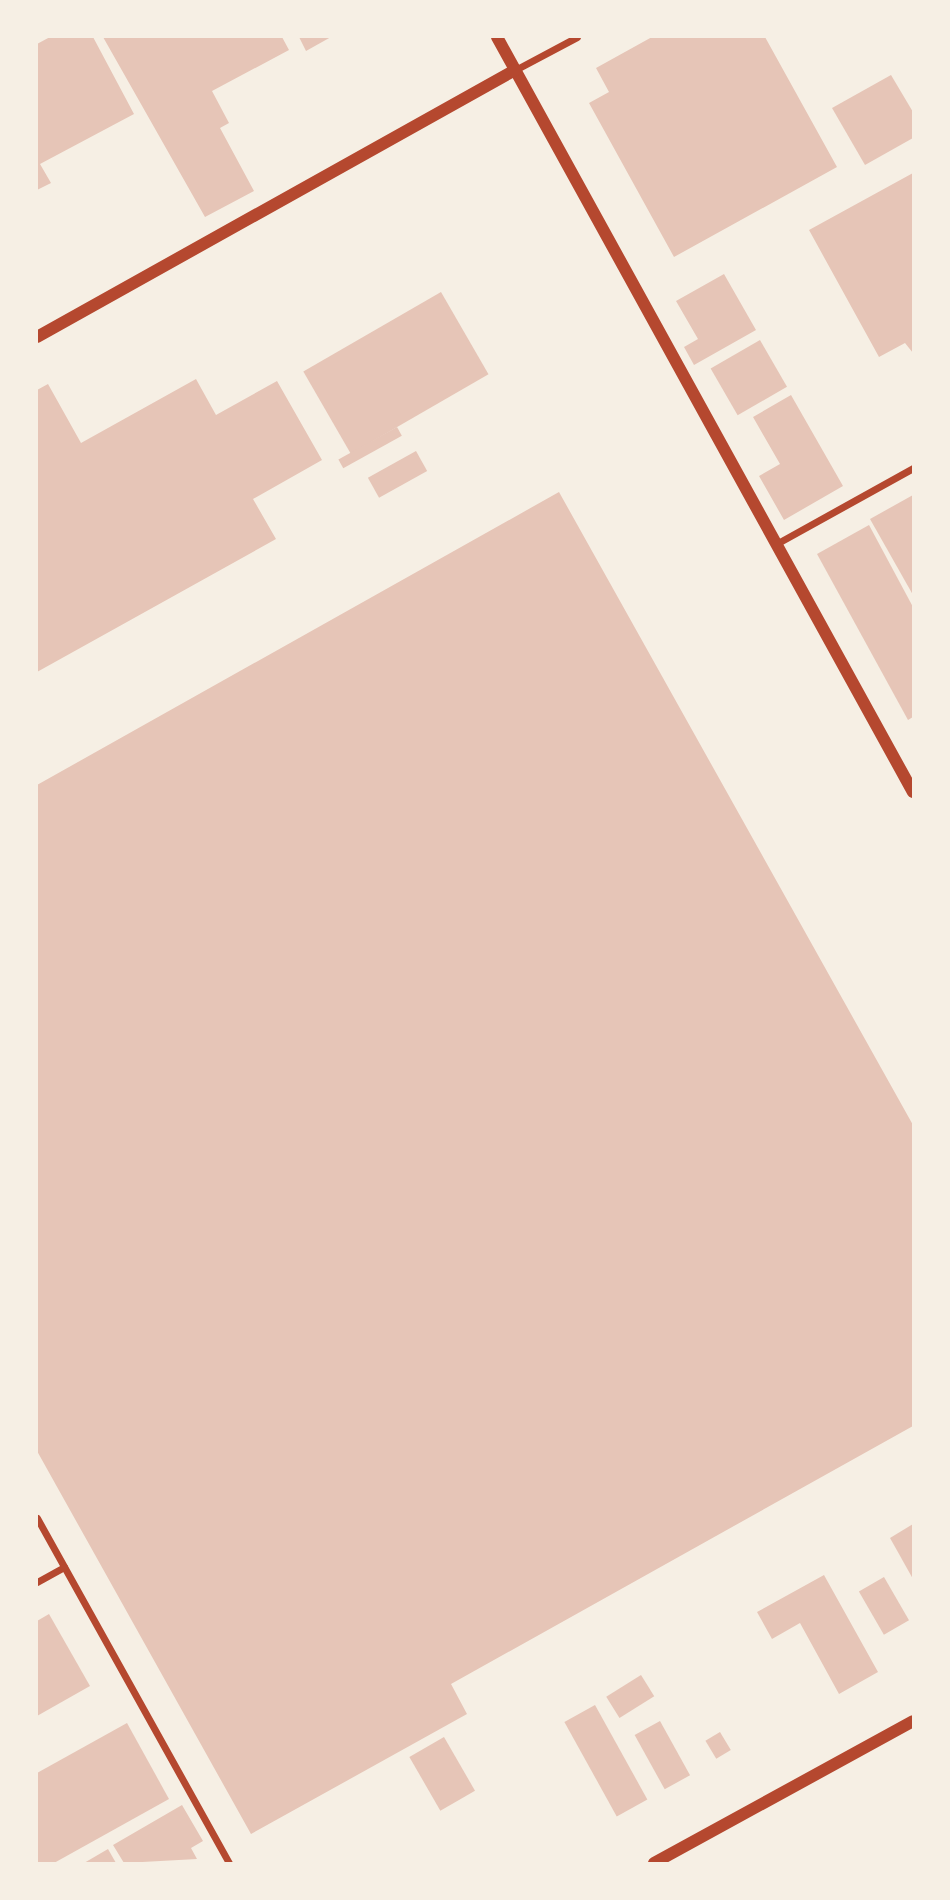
<!DOCTYPE html>
<html>
<head>
<meta charset="utf-8">
<style>
	body { margin:0 }
	#map { position:relative; width:950px; height:1900px; overflow:hidden; background:#f6efe4; font-family:"Asap Condensed",sans-serif }
	div>[style] { position:absolute }
	.building>* { inset:0; background:#e6c5b7; transform-origin:0 0 }
	.minor>* { height:7px; margin:-3.5px; padding:0 3.5px; transform-origin:3.5px; border-radius:3.5px; background:#b5482f }
	.tertiary>* { height:12px; margin:-6px; padding:0 6px; transform-origin:6px; border-radius:6px; background:#b5482f }
	span { translate:-50% -50%; white-space:nowrap; text-align:center; line-height:1.15; -webkit-text-stroke:5px #f6efe4; paint-order:stroke }
	.frame { position:absolute; inset:0; border:38px solid #f6efe4; pointer-events:none }
</style>
</head>
<body>
<div id="map">
	<div class="building">
		<div style="clip-path:polygon(50px 37px,93px 37px,134px 114px,40px 164px,51px 183px,37px 190px,37px 44px)"></div>
		<div style="clip-path:polygon(103px 37px,282px 37px,289px 50px,212px 91px,229px 123px,220px 128px,254px 191px,205px 217px)"></div>
		<div style="clip-path:polygon(299px 37px,331px 37px,306px 51px)"></div>
		<div style="clip-path:polygon(652px 37px,765px 37px,837px 167px,674px 257px,589px 103px,609px 92px,596px 68px)"></div>
		<div style="clip-path:polygon(891px 75px,913px 112px,913px 138px,865px 165px,832px 108px)"></div>
		<div style="clip-path:polygon(913px 173px,913px 353px,905px 343px,879px 357px,809px 230px)"></div>
		<div style="clip-path:polygon(724px 274px,756px 330px,694px 365px,684px 347px,698px 339px,676px 301px)"></div>
		<div style="left:441px;top:292px;width:95px;height:159px;rotate:60deg"></div>
		<div style="left:760px;top:340px;width:54px;height:57px;rotate:60deg"></div>
		<div style="clip-path:polygon(196px 379px,216px 415px,277px 381px,322px 460px,253px 499px,276px 539px,37px 672px,37px 390px,48px 384px,81px 443px)"></div>
		<div style="clip-path:polygon(791px 395px,843px 486px,784px 520px,759px 476px,780px 464px,753px 417px)"></div>
		<div style="left:397px;top:427px;width:10px;height:67px;rotate:61deg"></div>
		<div style="left:416px;top:451px;width:23px;height:55px;rotate:61deg"></div>
		<div style="clip-path:polygon(559px 492px,913px 1125px,913px 1426px,451px 1684px,467px 1714px,251px 1834px,37px 1451px,37px 785px)"></div>
		<div style="clip-path:polygon(913px 495px,913px 595px,870px 519px)"></div>
		<div style="clip-path:polygon(869px 525px,913px 607px,913px 717px,908px 720px,817px 554px)"></div>
		<div style="clip-path:polygon(913px 1524px,913px 1579px,890px 1538px)"></div>
		<div style="clip-path:polygon(824px 1575px,878px 1672px,839px 1694px,800px 1623px,772px 1639px,757px 1612px)"></div>
		<div style="left:884px;top:1577px;width:50px;height:29px;rotate:60deg"></div>
		<div style="clip-path:polygon(49px 1614px,90px 1686px,37px 1716px,37px 1621px)"></div>
		<div style="left:641px;top:1675px;width:25px;height:41px;rotate:58deg"></div>
		<div style="left:595px;top:1705px;width:108px;height:35px;rotate:61deg"></div>
		<div style="left:660px;top:1721px;width:62px;height:29px;rotate:61deg"></div>
		<div style="clip-path:polygon(127px 1723px,169px 1799px,54px 1863px,37px 1863px,37px 1773px)"></div>
		<div style="left:720px;top:1732px;width:21px;height:17px;rotate:59deg"></div>
		<div style="left:444px;top:1737px;width:62px;height:40px;rotate:60deg"></div>
		<div style="clip-path:polygon(182px 1805px,203px 1841px,191px 1848px,197px 1859px,124px 1863px,113px 1845px)"></div>
		<div style="clip-path:polygon(108px 1849px,116px 1863px,84px 1863px)"></div>
	</div>
	<div class="minor">
		<div style="left:515px;top:70px;width:70px;rotate:-28deg"></div>
		<div style="left:776px;top:544px;width:157px;rotate:-29deg"></div>
		<div style="left:37px;top:1518px;width:395px;rotate:60.9deg"></div>
		<div style="left:37px;top:1582px;width:31px;rotate:-29deg"></div>
	</div>
	<div class="tertiary">
		<div style="left:497px;top:37px;width:862px;rotate:61.15deg"></div>
		<div style="left:37px;top:337px;width:548px;rotate:-29.19deg"></div>
		<div style="left:654px;top:1863px;width:295px;rotate:-28.7deg"></div>
	</div>
	<div class="frame"></div>
</div>
</body>
</html>
